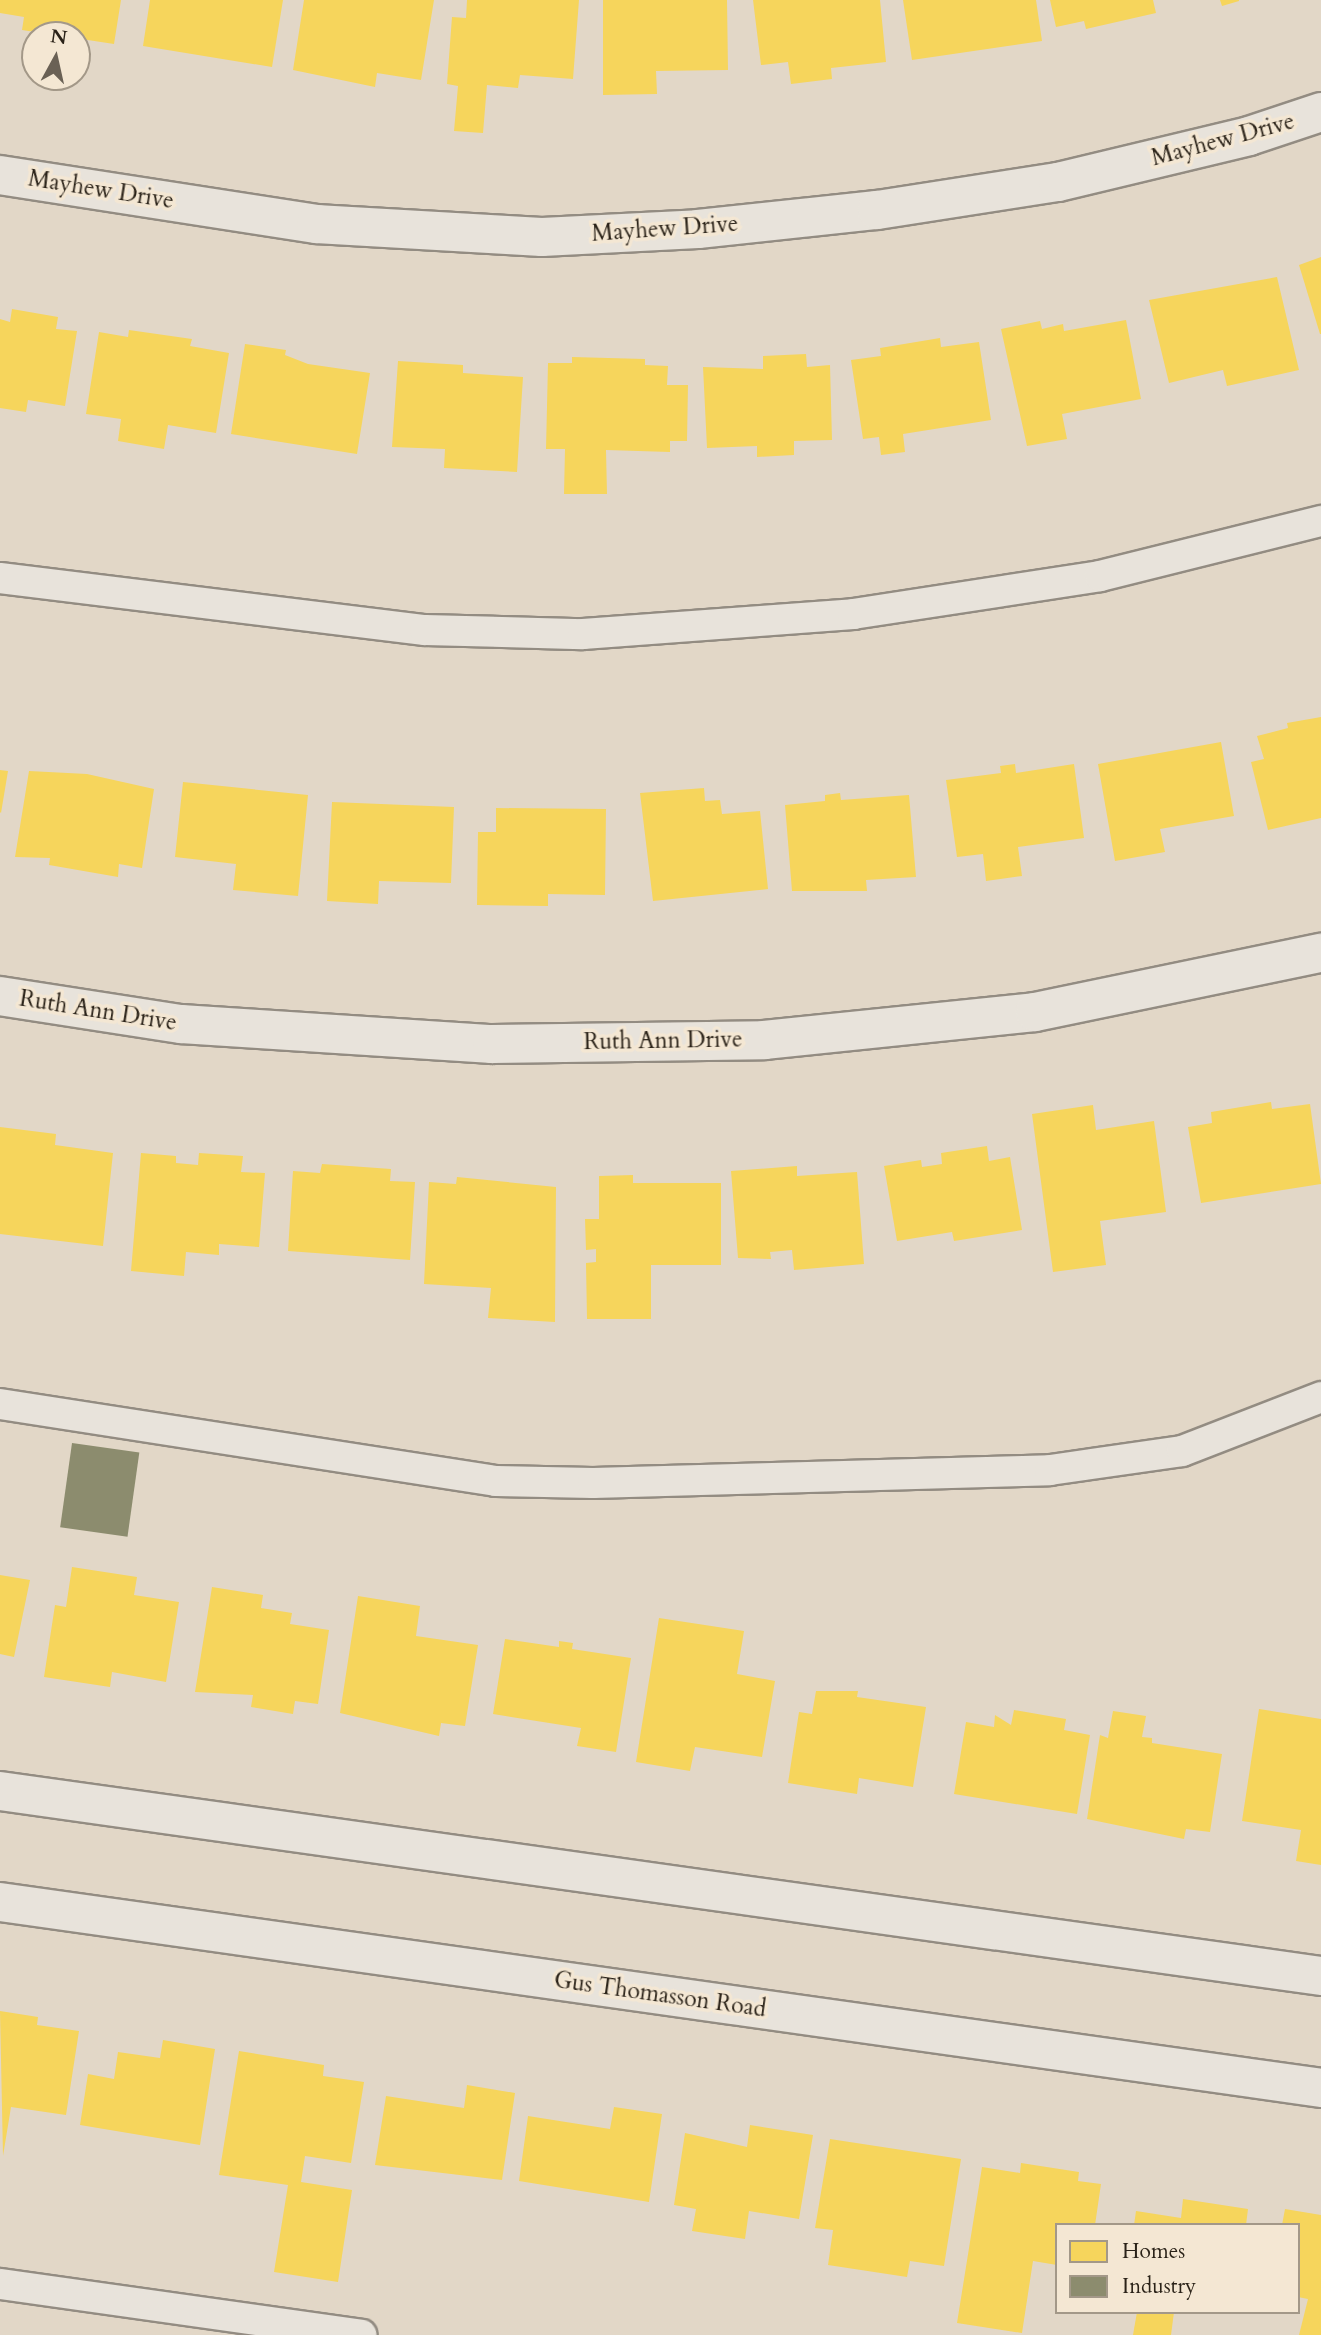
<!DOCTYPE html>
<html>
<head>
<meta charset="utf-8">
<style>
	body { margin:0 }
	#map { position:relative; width:1321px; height:2335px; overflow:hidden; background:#e2d7c7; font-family:Cardo,serif }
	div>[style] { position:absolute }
	.homes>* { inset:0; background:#f6d55c }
	.industry>* { inset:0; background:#8c8c6e; transform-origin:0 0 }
	.roads { filter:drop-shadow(2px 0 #938c82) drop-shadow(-2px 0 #938c82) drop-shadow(0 2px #938c82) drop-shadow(0 -2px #938c82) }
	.lane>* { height:30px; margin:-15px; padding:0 15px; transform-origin:15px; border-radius:15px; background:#e8e3db }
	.street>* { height:38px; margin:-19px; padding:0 19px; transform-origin:19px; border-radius:19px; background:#e8e3db }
	.secondary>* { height:38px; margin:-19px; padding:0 19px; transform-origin:19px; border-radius:19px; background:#e8e3db }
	span { translate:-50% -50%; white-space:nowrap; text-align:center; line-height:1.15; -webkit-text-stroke:7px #f4e7d3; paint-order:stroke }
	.street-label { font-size:23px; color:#2a2218 }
	.legend { position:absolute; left:1055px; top:2223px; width:245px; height:91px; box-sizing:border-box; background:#f4e7d3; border:2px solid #a39888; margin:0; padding:9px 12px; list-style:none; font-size:21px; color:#2a2218 }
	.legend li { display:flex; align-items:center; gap:14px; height:35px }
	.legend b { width:35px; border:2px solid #a39888 }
	.north { position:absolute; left:21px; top:21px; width:70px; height:70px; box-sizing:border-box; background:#f4e7d3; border:2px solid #a39888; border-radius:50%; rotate:8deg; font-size:19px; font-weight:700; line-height:28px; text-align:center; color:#2a2218 }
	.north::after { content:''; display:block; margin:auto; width:24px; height:32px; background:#6a6155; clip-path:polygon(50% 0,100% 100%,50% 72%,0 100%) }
</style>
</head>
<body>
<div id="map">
	<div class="homes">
		<div style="clip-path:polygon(0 0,121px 0,114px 44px,22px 30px,24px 17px,0 13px)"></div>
		<div style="clip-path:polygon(150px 0,283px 0,272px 67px,143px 46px)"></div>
		<div style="clip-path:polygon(304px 0,434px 0,421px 80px,377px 73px,375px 87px,293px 70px)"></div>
		<div style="clip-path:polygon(467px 0,579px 0,573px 79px,520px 75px,518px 88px,487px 85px,483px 133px,454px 131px,458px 86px,447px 84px,452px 17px,466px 18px)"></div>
		<div style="clip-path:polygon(603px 0,727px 0,728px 70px,656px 71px,657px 94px,603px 95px)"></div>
		<div style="clip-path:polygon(753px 0,880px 0,886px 62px,831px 68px,832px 79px,791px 84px,788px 62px,761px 65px)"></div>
		<div style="clip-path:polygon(903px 0,1036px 0,1042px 41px,912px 60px)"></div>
		<div style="clip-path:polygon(1050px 0,1153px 0,1156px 13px,1086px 29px,1084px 21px,1056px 27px)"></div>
		<div style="clip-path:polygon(1220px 0,1239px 0,1239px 1px,1222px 6px)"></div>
		<div style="clip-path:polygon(1321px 257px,1321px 334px,1320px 334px,1299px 265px)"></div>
		<div style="clip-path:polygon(1277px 277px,1299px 370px,1227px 386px,1223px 370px,1169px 383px,1149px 300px)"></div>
		<div style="clip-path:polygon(12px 309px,58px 317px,56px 329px,77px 331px,65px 406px,28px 400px,26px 412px,0 408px,0 319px,10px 322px)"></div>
		<div style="clip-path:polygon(1126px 320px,1141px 399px,1062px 414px,1067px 439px,1027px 446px,1001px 329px,1040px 321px,1042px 329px,1063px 324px,1064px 331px)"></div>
		<div style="clip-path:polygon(129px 330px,192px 339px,190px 346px,229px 353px,216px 433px,168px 425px,164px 449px,118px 441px,121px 419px,86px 414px,99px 332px,128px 337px)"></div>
		<div style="clip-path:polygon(940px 338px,941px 347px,979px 342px,991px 420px,903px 434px,905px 452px,881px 455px,879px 437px,863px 439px,851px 360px,881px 356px,880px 348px)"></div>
		<div style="clip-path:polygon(245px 344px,286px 350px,285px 355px,308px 364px,370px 373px,357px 454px,231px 434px)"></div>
		<div style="clip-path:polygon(806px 354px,807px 367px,830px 365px,832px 440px,794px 441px,794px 455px,757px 457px,757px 446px,707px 448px,703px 367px,763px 369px,763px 356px)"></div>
		<div style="clip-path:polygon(572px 357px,645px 359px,645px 365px,668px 366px,667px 385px,688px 385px,687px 441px,670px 441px,670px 452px,606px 450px,607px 494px,564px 494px,565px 449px,546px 449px,548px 363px,572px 363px)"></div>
		<div style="clip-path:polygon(398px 361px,463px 365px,463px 373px,523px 377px,517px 472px,444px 468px,445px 449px,392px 447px)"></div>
		<div style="clip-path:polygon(1321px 717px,1321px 818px,1268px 830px,1251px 762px,1264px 759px,1257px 736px,1288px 728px,1287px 723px)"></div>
		<div style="clip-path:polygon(1221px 742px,1234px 816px,1160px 829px,1165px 852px,1115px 861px,1098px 764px)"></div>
		<div style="clip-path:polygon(1015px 764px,1016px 773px,1074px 764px,1084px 838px,1018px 847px,1022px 876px,986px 881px,983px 854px,957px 857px,946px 780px,1001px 773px,1000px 766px)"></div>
		<div style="clip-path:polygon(0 770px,8px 771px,1px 813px,0 812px)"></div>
		<div style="clip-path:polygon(29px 771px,87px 774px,154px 789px,142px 868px,119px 864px,118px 877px,49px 865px,50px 858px,15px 857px)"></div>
		<div style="clip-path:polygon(183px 782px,308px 795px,298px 896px,233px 890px,236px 864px,175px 857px)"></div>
		<div style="clip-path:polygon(704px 788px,705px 801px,720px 800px,722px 814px,760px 811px,768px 889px,653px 901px,640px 793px)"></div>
		<div style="clip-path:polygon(840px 793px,841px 800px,909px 795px,916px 877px,866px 880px,867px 891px,792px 891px,785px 805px,825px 801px,825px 795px)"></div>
		<div style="clip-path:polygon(332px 802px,454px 807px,451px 883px,379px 881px,378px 904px,327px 901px)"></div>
		<div style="clip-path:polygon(496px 808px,606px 809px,605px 895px,548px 894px,548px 906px,477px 905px,478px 832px,496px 832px)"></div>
		<div style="clip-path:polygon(1271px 1102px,1272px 1109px,1310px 1104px,1321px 1184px,1201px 1203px,1188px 1127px,1212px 1123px,1211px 1112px)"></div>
		<div style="clip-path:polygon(1093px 1105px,1096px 1130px,1154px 1121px,1166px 1212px,1100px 1221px,1106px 1265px,1053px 1272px,1032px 1114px)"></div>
		<div style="clip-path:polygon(0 1127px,56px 1134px,55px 1145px,113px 1153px,103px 1246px,0 1234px)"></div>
		<div style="clip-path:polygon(987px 1146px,989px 1161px,1010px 1157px,1022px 1230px,954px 1241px,952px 1232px,897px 1241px,884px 1166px,921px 1160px,922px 1167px,942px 1164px,941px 1153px)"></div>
		<div style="clip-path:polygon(141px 1153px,176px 1156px,176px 1163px,198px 1165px,199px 1153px,243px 1156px,241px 1172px,265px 1173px,259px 1247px,219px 1244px,219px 1255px,186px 1252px,184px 1276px,131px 1271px)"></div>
		<div style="clip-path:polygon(322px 1164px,391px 1169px,390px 1181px,415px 1182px,410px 1260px,288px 1251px,293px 1171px,320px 1173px)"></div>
		<div style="clip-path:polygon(797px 1166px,797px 1176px,857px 1172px,864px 1264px,794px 1270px,792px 1250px,770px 1252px,771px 1259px,738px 1258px,731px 1171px)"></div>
		<div style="clip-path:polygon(633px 1175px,633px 1183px,721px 1183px,721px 1265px,651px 1265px,651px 1319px,587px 1319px,586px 1263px,596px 1262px,596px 1249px,586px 1250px,585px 1219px,599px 1219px,599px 1176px)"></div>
		<div style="clip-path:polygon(457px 1177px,556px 1187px,555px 1322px,488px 1318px,491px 1288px,424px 1284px,429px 1182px,456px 1184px)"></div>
		<div style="clip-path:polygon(72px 1567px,137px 1577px,134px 1595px,179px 1602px,166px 1682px,112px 1672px,110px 1687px,44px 1677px,55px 1605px,66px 1607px)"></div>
		<div style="clip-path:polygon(0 1575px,30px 1580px,14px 1657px,0 1654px)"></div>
		<div style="clip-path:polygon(212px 1587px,263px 1595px,261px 1608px,292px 1613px,290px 1624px,329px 1630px,318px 1704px,295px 1701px,293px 1714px,251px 1707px,253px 1695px,195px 1692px)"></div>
		<div style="clip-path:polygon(358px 1596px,420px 1606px,416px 1636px,478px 1645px,465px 1726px,441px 1723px,439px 1736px,340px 1713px)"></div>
		<div style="clip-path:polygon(659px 1618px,744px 1631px,737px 1674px,775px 1681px,762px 1757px,695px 1747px,690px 1771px,636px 1762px)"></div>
		<div style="clip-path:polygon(505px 1639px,559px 1647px,559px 1641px,573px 1643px,572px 1649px,631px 1658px,616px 1752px,577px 1746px,581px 1728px,493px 1714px)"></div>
		<div style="clip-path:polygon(816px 1691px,858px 1691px,857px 1697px,926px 1707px,913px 1787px,859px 1778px,857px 1794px,788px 1783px,799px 1712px,812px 1714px)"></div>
		<div style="clip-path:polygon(1259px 1709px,1321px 1719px,1321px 1865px,1296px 1861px,1301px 1830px,1242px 1821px)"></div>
		<div style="clip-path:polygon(1014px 1710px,1066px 1719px,1064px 1730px,1090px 1735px,1077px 1814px,954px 1794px,966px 1722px,994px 1727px,995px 1715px,1011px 1725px)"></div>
		<div style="clip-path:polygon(1113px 1711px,1146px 1716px,1142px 1737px,1152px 1738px,1152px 1743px,1222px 1754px,1210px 1832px,1186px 1829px,1184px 1839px,1087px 1819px,1100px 1735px,1108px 1738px)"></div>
		<div style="clip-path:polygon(0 2011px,38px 2017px,37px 2025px,79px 2031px,66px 2115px,11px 2107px,3px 2156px)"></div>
		<div style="clip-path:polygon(163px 2040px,215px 2049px,200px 2145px,80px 2125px,88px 2074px,114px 2079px,118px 2052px,160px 2058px)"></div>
		<div style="clip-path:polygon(239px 2051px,324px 2065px,323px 2076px,364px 2082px,351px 2163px,305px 2156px,301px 2182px,352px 2190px,338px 2282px,274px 2272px,288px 2185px,219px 2175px)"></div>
		<div style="clip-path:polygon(467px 2085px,515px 2093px,502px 2180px,375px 2165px,386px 2096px,464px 2108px)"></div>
		<div style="clip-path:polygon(614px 2107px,662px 2114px,649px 2202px,519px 2181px,528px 2116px,610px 2129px)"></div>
		<div style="clip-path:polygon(750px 2125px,813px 2135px,799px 2219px,749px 2211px,745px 2239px,692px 2231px,696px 2209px,674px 2205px,685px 2133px,747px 2147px)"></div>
		<div style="clip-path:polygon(830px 2139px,961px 2159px,944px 2266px,910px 2261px,907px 2277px,828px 2265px,833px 2230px,815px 2228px)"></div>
		<div style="clip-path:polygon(1021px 2163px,1079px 2172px,1078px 2181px,1101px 2184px,1095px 2225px,1057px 2225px,1057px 2265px,1033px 2261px,1022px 2333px,957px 2323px,982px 2167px,1020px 2173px)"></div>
		<div style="clip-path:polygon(1183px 2199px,1248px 2209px,1246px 2225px,1134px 2225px,1136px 2211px,1181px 2218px)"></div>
		<div style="clip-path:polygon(1285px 2209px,1321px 2215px,1321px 2335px,1299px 2335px,1308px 2299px,1298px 2297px,1298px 2225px,1282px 2225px)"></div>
		<div style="clip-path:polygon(1137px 2312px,1174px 2312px,1171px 2335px,1133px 2335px)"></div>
	</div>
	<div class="industry">
		<div style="left:72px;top:1443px;width:68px;height:85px;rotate:8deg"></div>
	</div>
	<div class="roads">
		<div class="lane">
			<div style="left:0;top:578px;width:428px;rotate:7deg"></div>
			<div style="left:425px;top:630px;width:158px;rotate:1.5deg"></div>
			<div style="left:583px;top:634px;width:271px;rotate:-4.2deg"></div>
			<div style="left:853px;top:614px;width:250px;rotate:-8.7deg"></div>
			<div style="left:1100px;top:576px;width:228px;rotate:-14deg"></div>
			<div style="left:0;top:1404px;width:502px;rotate:8.82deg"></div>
			<div style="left:496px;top:1481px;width:97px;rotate:1.2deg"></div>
			<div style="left:593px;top:1483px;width:457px;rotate:-1.6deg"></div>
			<div style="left:1050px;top:1470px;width:133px;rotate:-8.2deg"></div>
			<div style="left:1182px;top:1451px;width:149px;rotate:-21.2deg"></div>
			<div style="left:0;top:2284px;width:365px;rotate:8deg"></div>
		</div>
		<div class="street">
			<div style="left:0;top:175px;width:320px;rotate:8.8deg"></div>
			<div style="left:316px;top:224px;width:226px;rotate:3.3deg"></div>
			<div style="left:542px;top:237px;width:156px;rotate:-2.9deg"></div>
			<div style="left:698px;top:229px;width:180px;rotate:-6.1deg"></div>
			<div style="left:877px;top:210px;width:183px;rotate:-8.8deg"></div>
			<div style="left:1058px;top:182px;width:196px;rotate:-13.5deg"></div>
			<div style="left:1249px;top:136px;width:76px;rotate:-18.4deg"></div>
			<div style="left:0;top:996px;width:183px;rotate:8.8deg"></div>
			<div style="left:181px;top:1024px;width:312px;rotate:3.7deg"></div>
			<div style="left:492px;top:1044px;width:272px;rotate:-0.8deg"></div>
			<div style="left:764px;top:1040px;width:272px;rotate:-5.9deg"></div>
			<div style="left:1035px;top:1012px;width:292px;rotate:-11.7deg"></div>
		</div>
		<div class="secondary">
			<div style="left:0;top:1791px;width:1334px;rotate:7.97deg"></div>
			<div style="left:0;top:1902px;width:1334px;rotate:8.01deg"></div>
		</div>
	</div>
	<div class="street-label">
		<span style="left:1223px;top:140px;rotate:-15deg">Mayhew Drive</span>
		<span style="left:101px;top:190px;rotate:9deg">Mayhew Drive</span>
		<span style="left:665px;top:229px;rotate:-4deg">Mayhew Drive</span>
		<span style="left:98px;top:1011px;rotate:9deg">Ruth Ann Drive</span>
		<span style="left:663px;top:1041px;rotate:-1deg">Ruth Ann Drive</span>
		<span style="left:660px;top:1995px;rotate:8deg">Gus Thomasson Road</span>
	</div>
	<ul class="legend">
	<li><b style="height:19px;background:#f6d55c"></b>Homes</li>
	<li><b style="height:19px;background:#8c8c6e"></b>Industry</li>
	</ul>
	<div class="north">N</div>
</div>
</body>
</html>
